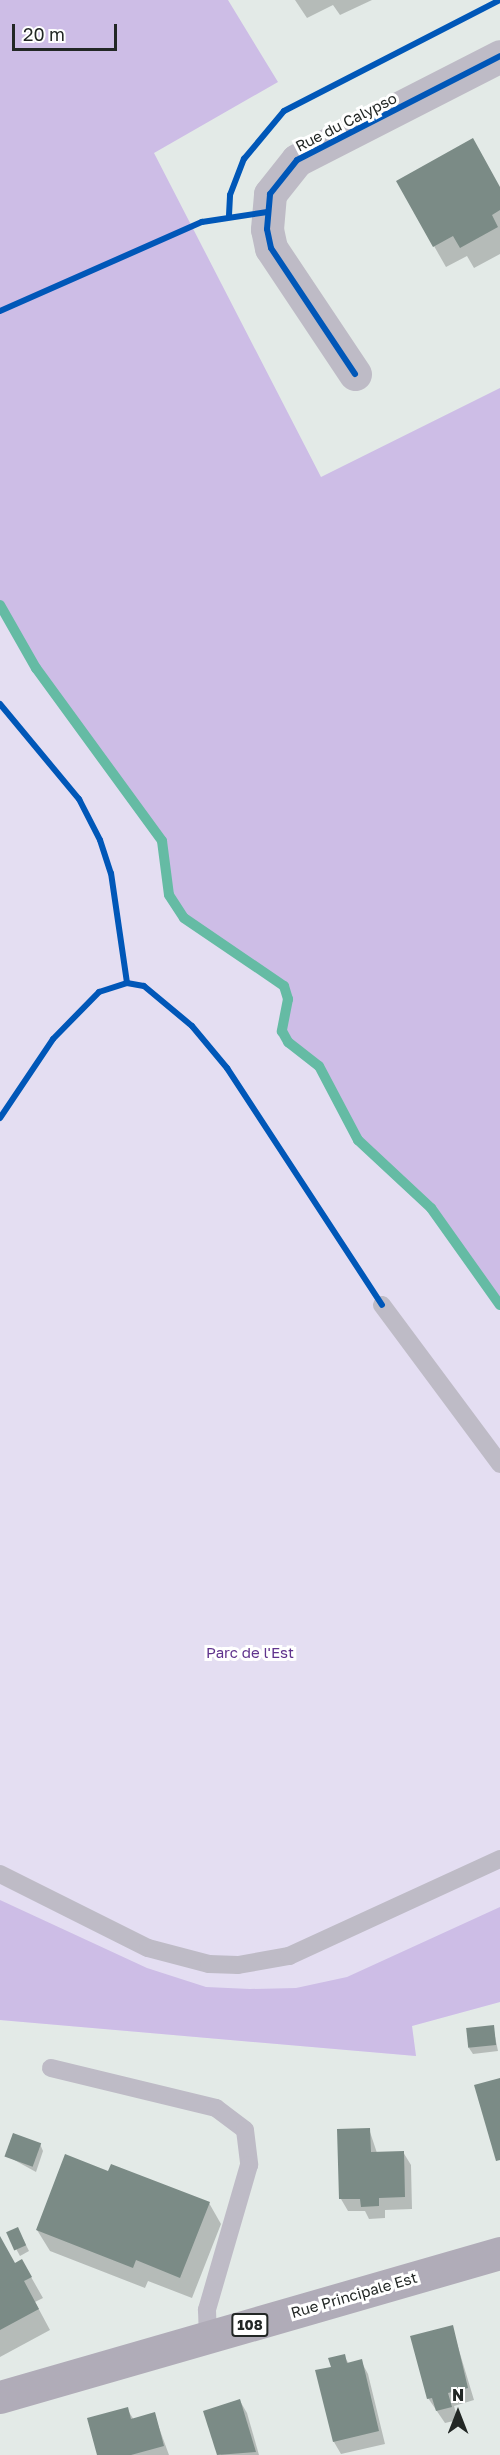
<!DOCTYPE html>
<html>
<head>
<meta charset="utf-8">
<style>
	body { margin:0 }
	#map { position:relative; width:500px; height:2455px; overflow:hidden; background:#e3eae7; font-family:"Golos Text",sans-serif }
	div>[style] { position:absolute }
	.green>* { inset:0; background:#e4def2 }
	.forest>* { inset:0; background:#cdbde6 }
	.shadow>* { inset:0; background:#0003 }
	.stream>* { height:10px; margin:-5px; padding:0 5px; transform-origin:5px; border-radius:5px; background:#65bba4 }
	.building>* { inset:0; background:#7b8b86; transform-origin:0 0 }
	.service>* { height:18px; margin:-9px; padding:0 9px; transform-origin:9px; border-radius:9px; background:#bebbc6 }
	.minor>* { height:33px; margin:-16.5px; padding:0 16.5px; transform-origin:16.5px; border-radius:16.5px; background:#bebbc6 }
	.primary>* { height:33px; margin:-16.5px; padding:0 16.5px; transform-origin:16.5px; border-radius:16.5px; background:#b0acb8 }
	.cycleway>* { height:6px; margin:-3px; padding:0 3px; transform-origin:3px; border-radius:3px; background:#0057b8 }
	span { translate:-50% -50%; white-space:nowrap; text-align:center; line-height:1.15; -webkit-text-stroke:6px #fff; paint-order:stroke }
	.shield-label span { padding:2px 4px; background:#fff; border:2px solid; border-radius:4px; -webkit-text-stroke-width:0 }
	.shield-label { font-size:14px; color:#222725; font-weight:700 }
	.street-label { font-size:15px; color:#222725 }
	.park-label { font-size:15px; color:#60338d }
	.north { position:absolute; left:428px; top:2383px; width:60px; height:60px; -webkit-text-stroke:4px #fff; paint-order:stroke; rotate:0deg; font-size:16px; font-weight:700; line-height:24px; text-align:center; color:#222725 }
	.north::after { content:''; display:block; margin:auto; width:21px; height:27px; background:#222725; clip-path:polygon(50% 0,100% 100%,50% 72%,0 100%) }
	.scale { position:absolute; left:12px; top:24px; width:105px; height:27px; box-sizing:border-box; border:3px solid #222725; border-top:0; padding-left:8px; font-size:18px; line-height:21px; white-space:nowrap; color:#222725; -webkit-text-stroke:4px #fff; paint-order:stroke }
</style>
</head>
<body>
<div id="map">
	<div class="green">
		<div style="clip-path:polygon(0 605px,36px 668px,162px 841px,166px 858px,216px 942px,284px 986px,288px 1042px,319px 1066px,358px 1140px,431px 1208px,500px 1305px,500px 2002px,412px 2026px,416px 2056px,0 2020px)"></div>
	</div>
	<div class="forest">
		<div style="clip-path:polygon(0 0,228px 0,278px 82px,154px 153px,321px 477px,500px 388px,500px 1305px,431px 1208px,358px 1140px,319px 1066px,288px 1042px,282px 1031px,288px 999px,284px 986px,184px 918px,169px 895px,162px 841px,36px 668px,0 605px)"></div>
		<div style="clip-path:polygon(0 1900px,147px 1968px,206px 1987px,250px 1989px,296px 1988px,347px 1977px,500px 1907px,500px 2002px,412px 2026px,416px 2056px,0 2020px)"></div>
	</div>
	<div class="shadow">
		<div style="clip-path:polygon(295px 0,372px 0,340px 15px,333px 5px,307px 18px)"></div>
		<div style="clip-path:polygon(500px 189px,500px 254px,474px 268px,467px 256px,446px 267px,434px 246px)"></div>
		<div style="clip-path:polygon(493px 2027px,498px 2051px,473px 2054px,469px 2048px)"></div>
		<div style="clip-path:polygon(369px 2129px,377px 2153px,403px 2152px,411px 2165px,412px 2209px,385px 2210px,385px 2218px,369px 2219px,365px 2211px,348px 2211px,341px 2199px)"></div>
		<div style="clip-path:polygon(40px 2144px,43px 2151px,36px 2172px,7px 2156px)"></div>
		<div style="clip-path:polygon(109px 2172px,209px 2203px,221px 2224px,192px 2298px,148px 2281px,145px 2288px,50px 2251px,37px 2230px)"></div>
		<div style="clip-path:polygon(8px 2234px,21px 2235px,29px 2251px,20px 2256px)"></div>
		<div style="clip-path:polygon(0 2238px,15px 2265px,22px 2261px,43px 2298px,35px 2302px,50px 2330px,0 2357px)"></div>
		<div style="clip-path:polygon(452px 2327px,474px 2400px,454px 2406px,458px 2420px,445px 2423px,428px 2398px)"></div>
		<div style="clip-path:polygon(344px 2356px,349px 2364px,361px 2361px,368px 2374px,385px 2444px,341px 2454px,334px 2442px)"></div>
		<div style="clip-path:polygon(240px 2401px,247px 2413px,259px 2455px,221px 2455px,205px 2412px)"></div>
		<div style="clip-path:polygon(127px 2409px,134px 2420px,154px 2414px,169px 2455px,99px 2455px)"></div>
	</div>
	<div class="stream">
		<div style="left:0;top:605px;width:73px;rotate:60.3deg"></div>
		<div style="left:36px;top:668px;width:214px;rotate:53.9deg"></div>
		<div style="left:162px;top:841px;width:54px;rotate:82.6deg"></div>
		<div style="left:169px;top:895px;width:27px;rotate:57deg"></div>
		<div style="left:184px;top:918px;width:121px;rotate:34.2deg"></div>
		<div style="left:284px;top:986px;width:14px;rotate:73deg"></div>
		<div style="left:288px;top:999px;width:33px;rotate:101deg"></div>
		<div style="left:282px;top:1031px;width:13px;rotate:61deg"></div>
		<div style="left:288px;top:1042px;width:39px;rotate:38deg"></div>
		<div style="left:319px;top:1066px;width:84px;rotate:62.2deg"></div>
		<div style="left:358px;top:1140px;width:100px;rotate:43deg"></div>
		<div style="left:431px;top:1208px;width:119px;rotate:54.6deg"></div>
	</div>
	<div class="building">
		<div style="clip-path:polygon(473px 138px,500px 187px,500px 210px,492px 215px,498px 227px,460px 248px,453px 236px,433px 247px,396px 181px)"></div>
		<div style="left:494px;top:2025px;width:20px;height:28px;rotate:84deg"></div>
		<div style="clip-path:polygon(500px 2078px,500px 2160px,496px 2161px,474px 2085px)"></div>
		<div style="clip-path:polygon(370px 2128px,371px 2152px,404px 2151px,405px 2197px,379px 2198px,379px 2206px,361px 2207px,360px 2199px,339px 2199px,337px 2129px)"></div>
		<div style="left:13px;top:2133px;width:30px;height:25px;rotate:20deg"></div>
		<div style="clip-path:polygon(65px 2154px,108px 2171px,111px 2164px,210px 2202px,180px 2278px,136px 2260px,133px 2268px,36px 2230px)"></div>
		<div style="left:18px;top:2227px;width:20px;height:13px;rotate:66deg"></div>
		<div style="clip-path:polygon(0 2236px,15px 2263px,22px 2259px,32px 2277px,24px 2281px,39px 2309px,0 2330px)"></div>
		<div style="clip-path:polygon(453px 2325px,468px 2388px,448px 2393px,452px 2407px,436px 2411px,432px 2398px,427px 2399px,410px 2336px)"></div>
		<div style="clip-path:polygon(345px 2354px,347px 2363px,362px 2359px,379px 2431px,333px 2442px,315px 2370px,331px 2367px,328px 2358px)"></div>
		<div style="clip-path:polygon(240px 2399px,256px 2452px,217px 2455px,203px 2411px)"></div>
		<div style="clip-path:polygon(128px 2407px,131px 2419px,155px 2412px,164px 2446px,131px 2455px,97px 2455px,87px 2418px)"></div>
	</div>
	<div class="service">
		<div style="left:382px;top:1305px;width:198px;rotate:53.4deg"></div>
		<div style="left:0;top:1874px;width:165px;rotate:26.6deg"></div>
		<div style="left:148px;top:1948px;width:63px;rotate:14.7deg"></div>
		<div style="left:209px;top:1964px;width:29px;rotate:2deg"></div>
		<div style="left:238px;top:1965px;width:52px;rotate:-10deg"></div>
		<div style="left:289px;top:1956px;width:232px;rotate:-24.7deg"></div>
		<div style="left:51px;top:2068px;width:170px;rotate:13.6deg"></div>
		<div style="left:216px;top:2108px;width:36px;rotate:37deg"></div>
		<div style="left:245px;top:2130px;width:35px;rotate:83deg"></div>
		<div style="left:249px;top:2165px;width:151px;rotate:106.2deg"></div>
		<div style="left:207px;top:2310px;width:27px;rotate:88deg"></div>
	</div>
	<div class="minor">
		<div style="left:355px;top:374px;width:151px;rotate:-123.7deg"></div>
		<div style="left:271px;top:248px;width:19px;rotate:-102deg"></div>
		<div style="left:267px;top:229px;width:35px;rotate:-85deg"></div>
		<div style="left:270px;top:194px;width:43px;rotate:-51.5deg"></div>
		<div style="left:297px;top:160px;width:228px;rotate:-27.1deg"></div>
	</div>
	<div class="primary">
		<div style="left:0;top:2397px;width:520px;rotate:-16.07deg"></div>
	</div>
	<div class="cycleway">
		<div style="left:229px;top:215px;width:20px;rotate:-87deg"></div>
		<div style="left:230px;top:195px;width:39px;rotate:-69deg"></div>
		<div style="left:244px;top:159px;width:62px;rotate:-50.2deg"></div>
		<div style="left:284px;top:111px;width:243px;rotate:-27.2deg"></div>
		<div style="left:0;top:311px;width:221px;rotate:-23.8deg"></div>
		<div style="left:202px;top:222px;width:66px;rotate:-8.7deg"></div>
		<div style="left:355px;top:374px;width:151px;rotate:-123.7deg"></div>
		<div style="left:271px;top:248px;width:19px;rotate:-102deg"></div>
		<div style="left:267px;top:229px;width:35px;rotate:-85deg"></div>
		<div style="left:270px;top:194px;width:43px;rotate:-51.5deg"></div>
		<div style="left:297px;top:160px;width:228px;rotate:-27.1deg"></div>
		<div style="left:0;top:704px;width:124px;rotate:50.3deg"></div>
		<div style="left:79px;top:799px;width:46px;rotate:62.9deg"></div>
		<div style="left:100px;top:840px;width:35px;rotate:72deg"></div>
		<div style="left:111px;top:873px;width:111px;rotate:81.7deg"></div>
		<div style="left:0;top:1118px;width:95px;rotate:-56.1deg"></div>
		<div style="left:53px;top:1039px;width:66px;rotate:-45.6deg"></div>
		<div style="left:99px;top:992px;width:29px;rotate:-18deg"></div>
		<div style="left:127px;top:983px;width:17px;rotate:10deg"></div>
		<div style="left:144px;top:986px;width:62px;rotate:39.8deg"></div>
		<div style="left:192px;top:1026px;width:55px;rotate:50.2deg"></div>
		<div style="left:227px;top:1068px;width:283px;rotate:56.8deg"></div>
	</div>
	<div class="shield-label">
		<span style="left:250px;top:2325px">108</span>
	</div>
	<div class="street-label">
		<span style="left:346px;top:122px;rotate:-27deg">Rue du Calypso</span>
		<span style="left:354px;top:2295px;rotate:-16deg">Rue Principale Est</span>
	</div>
	<div class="park-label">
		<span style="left:250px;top:1653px">Parc de l'Est</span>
	</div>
	<div class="north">N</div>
	<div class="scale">20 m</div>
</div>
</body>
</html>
